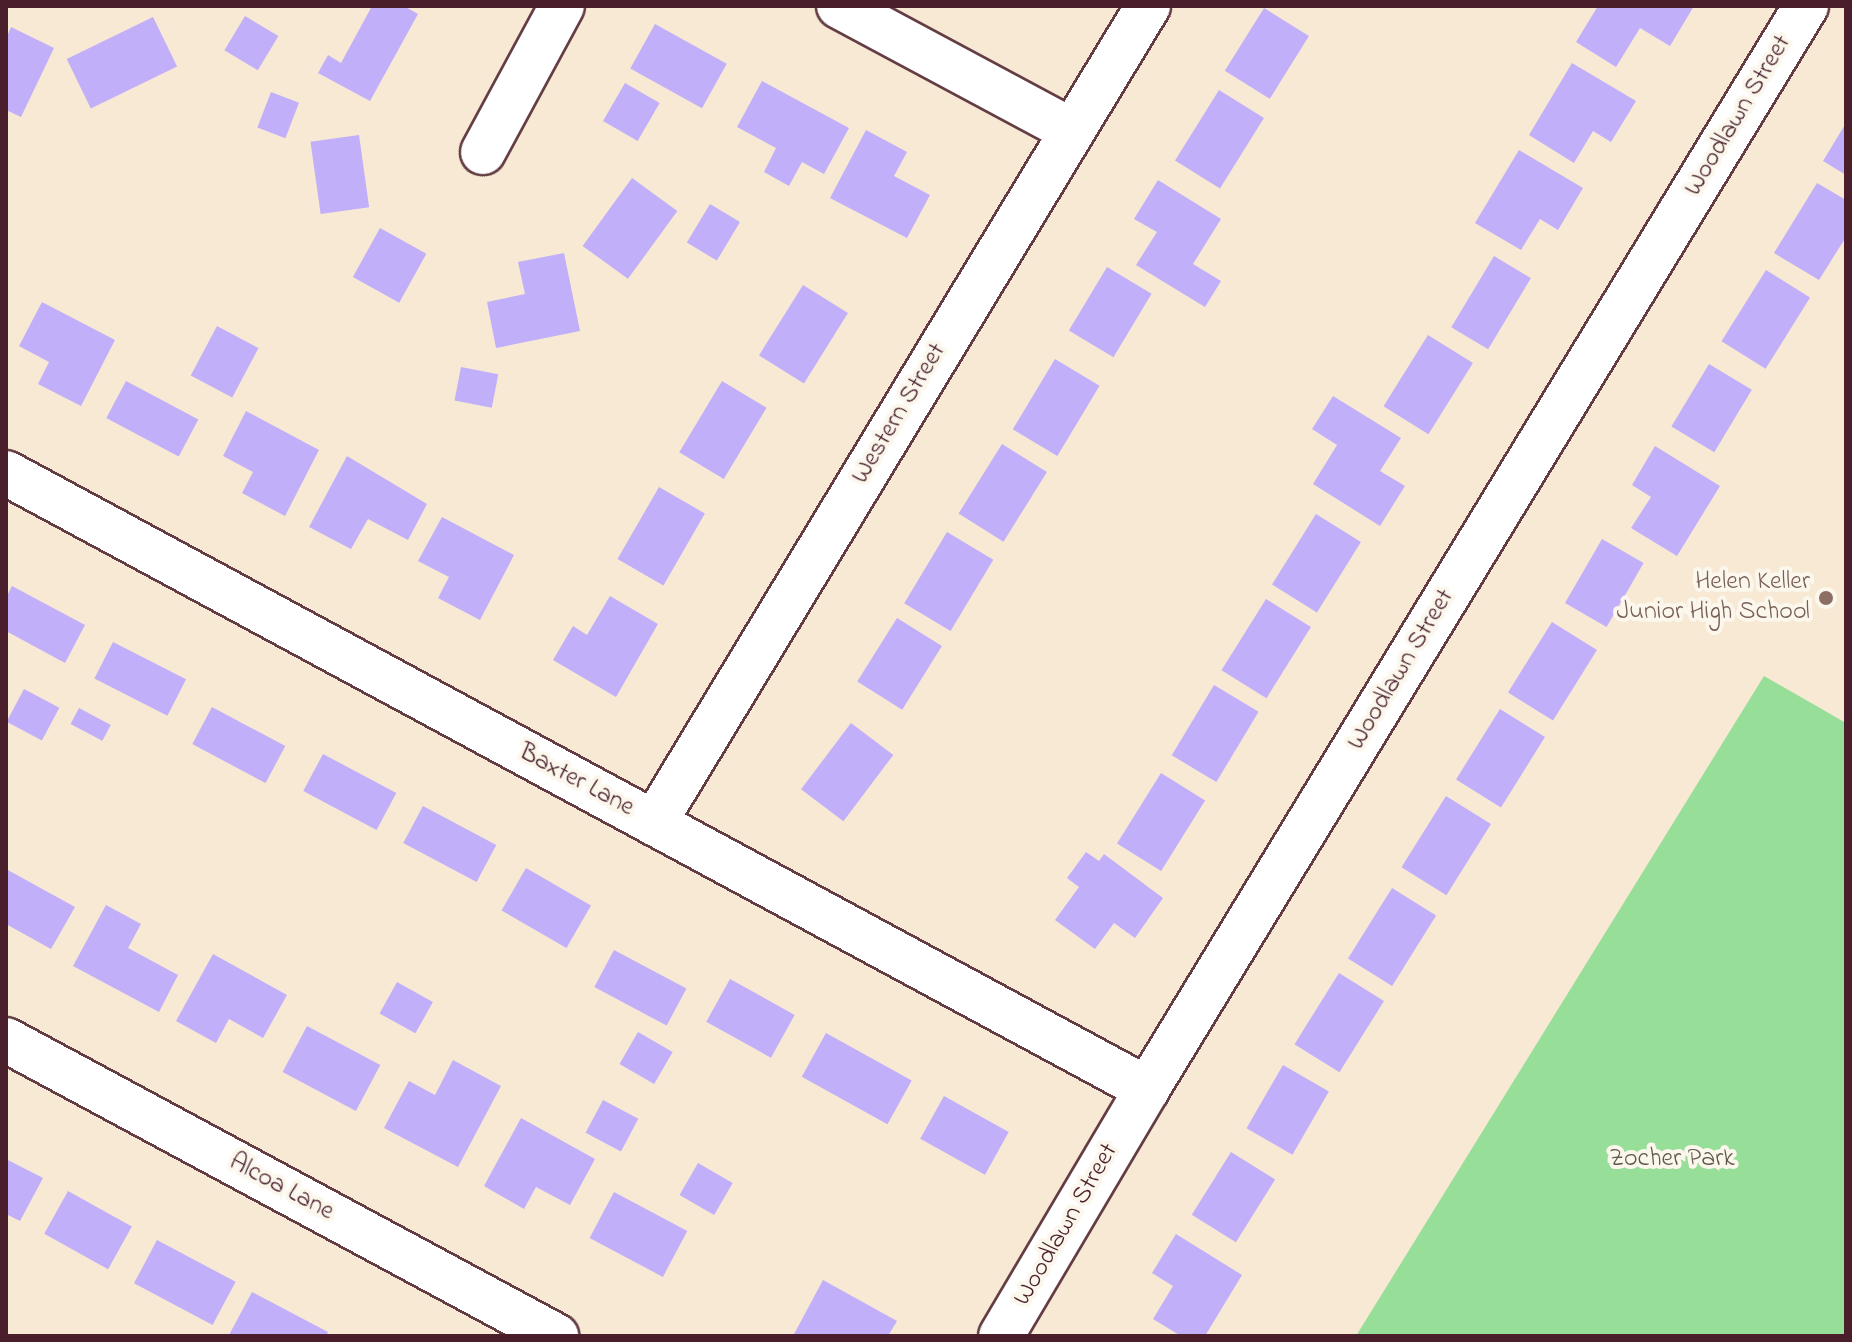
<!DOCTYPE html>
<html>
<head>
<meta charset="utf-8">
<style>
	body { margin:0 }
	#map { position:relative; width:1852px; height:1342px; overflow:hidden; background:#f7e9d4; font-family:"Indie Flower",sans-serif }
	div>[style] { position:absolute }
	.green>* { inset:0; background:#97de98 }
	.building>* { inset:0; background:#c2aff9; transform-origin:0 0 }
	.roads { filter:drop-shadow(2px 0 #643d44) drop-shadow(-2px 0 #643d44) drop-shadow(0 2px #643d44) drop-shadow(0 -2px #643d44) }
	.minor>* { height:44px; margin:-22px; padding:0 22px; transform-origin:22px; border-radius:22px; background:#fff }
	.dots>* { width:22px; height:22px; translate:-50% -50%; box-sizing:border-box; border:4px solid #fbf7ec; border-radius:50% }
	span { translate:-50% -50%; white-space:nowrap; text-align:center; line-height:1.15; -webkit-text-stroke:8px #fbf7ec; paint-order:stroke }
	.street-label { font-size:26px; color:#4a1f2b }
	.education-label { font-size:26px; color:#785e54 }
	.right { translate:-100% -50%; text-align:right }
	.park-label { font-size:26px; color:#61584c }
	.frame { position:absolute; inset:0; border:8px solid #4a1f2b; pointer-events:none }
</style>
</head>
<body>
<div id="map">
	<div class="green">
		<div style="clip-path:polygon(1764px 676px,1846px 723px,1846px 1336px,1356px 1336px)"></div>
	</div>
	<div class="building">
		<div style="clip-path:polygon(372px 6px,404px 6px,418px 14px,370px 101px,318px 73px,328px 55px,341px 63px)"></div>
		<div style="clip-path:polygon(1598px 6px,1694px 6px,1670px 46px,1640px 28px,1616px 67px,1576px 42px)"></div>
		<div style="left:1264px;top:8px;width:53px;height:74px;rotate:32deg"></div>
		<div style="left:245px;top:16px;width:39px;height:40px;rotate:31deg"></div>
		<div style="left:153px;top:17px;width:55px;height:96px;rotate:64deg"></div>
		<div style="left:655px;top:24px;width:82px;height:51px;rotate:29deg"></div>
		<div style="clip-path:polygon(11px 27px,54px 48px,21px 117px,6px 110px,6px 39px)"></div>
		<div style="clip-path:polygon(1572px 63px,1636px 101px,1611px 142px,1593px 131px,1574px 163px,1529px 135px)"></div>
		<div style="clip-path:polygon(762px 81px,849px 128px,824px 174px,802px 162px,789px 186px,764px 172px,776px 148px,737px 127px)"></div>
		<div style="left:625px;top:83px;width:40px;height:44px;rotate:30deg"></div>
		<div style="left:1219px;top:90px;width:53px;height:83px;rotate:32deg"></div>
		<div style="left:271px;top:92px;width:30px;height:38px;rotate:21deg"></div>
		<div style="clip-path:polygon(1846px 123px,1846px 175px,1823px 161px)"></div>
		<div style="clip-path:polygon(866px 130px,907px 152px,894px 176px,930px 195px,907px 238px,830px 198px)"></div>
		<div style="left:359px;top:135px;width:73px;height:49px;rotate:82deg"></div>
		<div style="clip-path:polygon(1519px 150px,1583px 188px,1558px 230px,1540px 219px,1521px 250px,1475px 223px)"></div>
		<div style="left:632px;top:178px;width:56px;height:84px;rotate:36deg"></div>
		<div style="clip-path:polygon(1158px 180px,1221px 219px,1193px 264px,1221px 281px,1205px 307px,1136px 265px,1157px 232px,1134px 219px)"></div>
		<div style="clip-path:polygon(1817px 183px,1846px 200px,1846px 237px,1819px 280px,1774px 253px)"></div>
		<div style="left:710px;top:204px;width:35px;height:45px;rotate:31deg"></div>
		<div style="left:380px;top:228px;width:53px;height:56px;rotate:29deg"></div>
		<div style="clip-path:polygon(564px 253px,580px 331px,496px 348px,487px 302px,525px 294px,518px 262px)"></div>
		<div style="left:1494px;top:256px;width:43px;height:83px;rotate:31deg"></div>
		<div style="left:1107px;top:267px;width:52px;height:74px;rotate:31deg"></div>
		<div style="left:1766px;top:270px;width:52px;height:84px;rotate:32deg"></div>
		<div style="left:803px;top:285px;width:53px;height:83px;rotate:32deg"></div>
		<div style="clip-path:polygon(42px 302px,115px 340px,81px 406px,38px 384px,49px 362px,19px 346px)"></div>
		<div style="left:217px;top:326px;width:47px;height:56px;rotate:28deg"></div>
		<div style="left:1428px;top:335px;width:53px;height:84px;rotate:32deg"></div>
		<div style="left:1055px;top:359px;width:52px;height:82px;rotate:31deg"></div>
		<div style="left:1709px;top:364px;width:50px;height:73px;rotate:31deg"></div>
		<div style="left:461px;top:367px;width:38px;height:34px;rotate:11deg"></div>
		<div style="left:126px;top:381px;width:82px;height:42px;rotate:28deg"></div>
		<div style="left:722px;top:381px;width:52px;height:83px;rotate:31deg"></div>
		<div style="clip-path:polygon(1333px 396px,1401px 438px,1380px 471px,1405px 486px,1380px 526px,1313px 484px,1337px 445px,1312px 429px)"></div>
		<div style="clip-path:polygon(246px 411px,319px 450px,285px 516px,242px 493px,253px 472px,223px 456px)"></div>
		<div style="left:1002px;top:444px;width:53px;height:82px;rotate:32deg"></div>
		<div style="clip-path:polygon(1655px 446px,1720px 486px,1677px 556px,1631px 528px,1651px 497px,1632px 485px)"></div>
		<div style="clip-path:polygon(347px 456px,427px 504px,408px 540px,368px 519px,351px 549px,309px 527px)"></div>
		<div style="left:659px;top:487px;width:53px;height:83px;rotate:30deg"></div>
		<div style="left:1316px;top:514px;width:53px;height:83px;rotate:32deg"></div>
		<div style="clip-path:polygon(442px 517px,514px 555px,480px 620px,438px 598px,449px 577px,418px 561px)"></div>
		<div style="left:947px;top:532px;width:54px;height:83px;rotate:31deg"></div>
		<div style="left:1602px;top:539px;width:48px;height:74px;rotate:30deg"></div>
		<div style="clip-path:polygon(12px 586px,85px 625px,65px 663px,6px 631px,6px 598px)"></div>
		<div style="clip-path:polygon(610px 596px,658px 624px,616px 697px,553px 660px,573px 626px,587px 635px)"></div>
		<div style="left:1266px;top:599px;width:53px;height:84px;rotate:32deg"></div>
		<div style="left:897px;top:618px;width:53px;height:75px;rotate:32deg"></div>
		<div style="left:1552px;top:622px;width:53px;height:83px;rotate:32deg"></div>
		<div style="left:113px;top:642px;width:82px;height:41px;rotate:27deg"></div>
		<div style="left:1214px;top:685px;width:52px;height:82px;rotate:31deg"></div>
		<div style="left:24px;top:689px;width:40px;height:37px;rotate:28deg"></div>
		<div style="left:212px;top:707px;width:83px;height:42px;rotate:28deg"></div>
		<div style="left:79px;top:708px;width:36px;height:18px;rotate:28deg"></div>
		<div style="left:1500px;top:709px;width:53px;height:83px;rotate:32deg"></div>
		<div style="left:851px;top:723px;width:53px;height:83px;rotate:37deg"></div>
		<div style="left:323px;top:754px;width:83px;height:42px;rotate:28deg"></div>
		<div style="left:1161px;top:773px;width:52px;height:83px;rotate:32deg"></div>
		<div style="left:1446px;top:796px;width:53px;height:84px;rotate:32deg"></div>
		<div style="left:423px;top:806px;width:83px;height:42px;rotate:28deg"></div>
		<div style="clip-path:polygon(1086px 852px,1099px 861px,1104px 854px,1163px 898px,1135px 938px,1114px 923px,1095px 949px,1055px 920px,1079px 887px,1067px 878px)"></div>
		<div style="left:526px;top:868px;width:75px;height:49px;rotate:30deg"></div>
		<div style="clip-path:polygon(6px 869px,75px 907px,51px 949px,6px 924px)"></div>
		<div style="left:1392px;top:888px;width:52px;height:83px;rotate:32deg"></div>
		<div style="clip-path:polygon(106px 905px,141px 924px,128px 948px,178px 975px,159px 1012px,73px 966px)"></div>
		<div style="left:614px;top:950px;width:82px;height:42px;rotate:28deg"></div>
		<div style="clip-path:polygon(213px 954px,287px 995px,263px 1038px,229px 1019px,216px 1043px,176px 1021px)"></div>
		<div style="left:1339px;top:973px;width:53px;height:84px;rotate:32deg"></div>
		<div style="left:730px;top:979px;width:74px;height:49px;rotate:29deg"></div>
		<div style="left:397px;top:982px;width:41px;height:36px;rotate:29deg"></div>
		<div style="left:307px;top:1026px;width:83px;height:52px;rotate:28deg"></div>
		<div style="left:638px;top:1032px;width:40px;height:37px;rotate:30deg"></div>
		<div style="left:826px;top:1033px;width:98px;height:50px;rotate:29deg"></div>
		<div style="clip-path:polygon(453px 1060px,501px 1086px,458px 1167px,384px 1128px,409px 1081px,435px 1095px)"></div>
		<div style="left:1283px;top:1065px;width:53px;height:73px;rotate:30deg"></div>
		<div style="left:944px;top:1096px;width:74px;height:49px;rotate:29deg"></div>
		<div style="left:603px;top:1100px;width:40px;height:37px;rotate:28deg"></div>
		<div style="clip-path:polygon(521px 1118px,595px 1159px,570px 1205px,536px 1187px,524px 1209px,484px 1186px)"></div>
		<div style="left:1231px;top:1152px;width:52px;height:74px;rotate:32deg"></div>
		<div style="clip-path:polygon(6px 1159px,43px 1178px,20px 1221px,6px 1214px)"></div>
		<div style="left:698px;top:1163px;width:40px;height:37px;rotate:30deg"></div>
		<div style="left:68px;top:1191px;width:73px;height:49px;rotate:29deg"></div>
		<div style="left:614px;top:1192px;width:83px;height:52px;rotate:28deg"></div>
		<div style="clip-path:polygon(1176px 1234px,1242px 1275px,1205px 1336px,1181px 1336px,1153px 1319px,1173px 1286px,1152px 1273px)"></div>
		<div style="left:157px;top:1240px;width:89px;height:49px;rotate:28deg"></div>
		<div style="clip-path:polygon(823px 1280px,897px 1321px,888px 1336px,793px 1336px)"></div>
		<div style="clip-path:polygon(252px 1292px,328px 1332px,326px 1336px,229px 1335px)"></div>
	</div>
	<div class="roads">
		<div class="minor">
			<div style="left:839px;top:6px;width:264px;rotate:28.2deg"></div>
			<div style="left:483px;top:152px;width:166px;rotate:-61.6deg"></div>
			<div style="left:6px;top:473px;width:1297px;rotate:28.36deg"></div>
			<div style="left:654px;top:823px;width:955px;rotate:-58.84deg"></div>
			<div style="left:6px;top:1040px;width:625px;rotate:28.29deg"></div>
			<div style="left:1001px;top:1336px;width:287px;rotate:-59.4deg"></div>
			<div style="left:1147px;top:1089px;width:1268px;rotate:-58.68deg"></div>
		</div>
	</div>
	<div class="dots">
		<div style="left:1826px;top:598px;background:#8d6e63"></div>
	</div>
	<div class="street-label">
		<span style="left:1739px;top:116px;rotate:-59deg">Woodlawn Street</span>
		<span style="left:900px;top:414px;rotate:-59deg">Western Street</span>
		<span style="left:1402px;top:670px;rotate:-59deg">Woodlawn Street</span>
		<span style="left:576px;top:781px;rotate:28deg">Baxter Lane</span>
		<span style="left:281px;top:1188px;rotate:28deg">Alcoa Lane</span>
		<span style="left:1067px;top:1225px;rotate:-60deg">Woodlawn Street</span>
	</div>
	<div class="education-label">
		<span class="right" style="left:1810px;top:598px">Helen Keller<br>Junior High School</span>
	</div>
	<div class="park-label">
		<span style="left:1672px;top:1160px">Zocher Park</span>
	</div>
	<div class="frame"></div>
</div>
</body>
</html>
